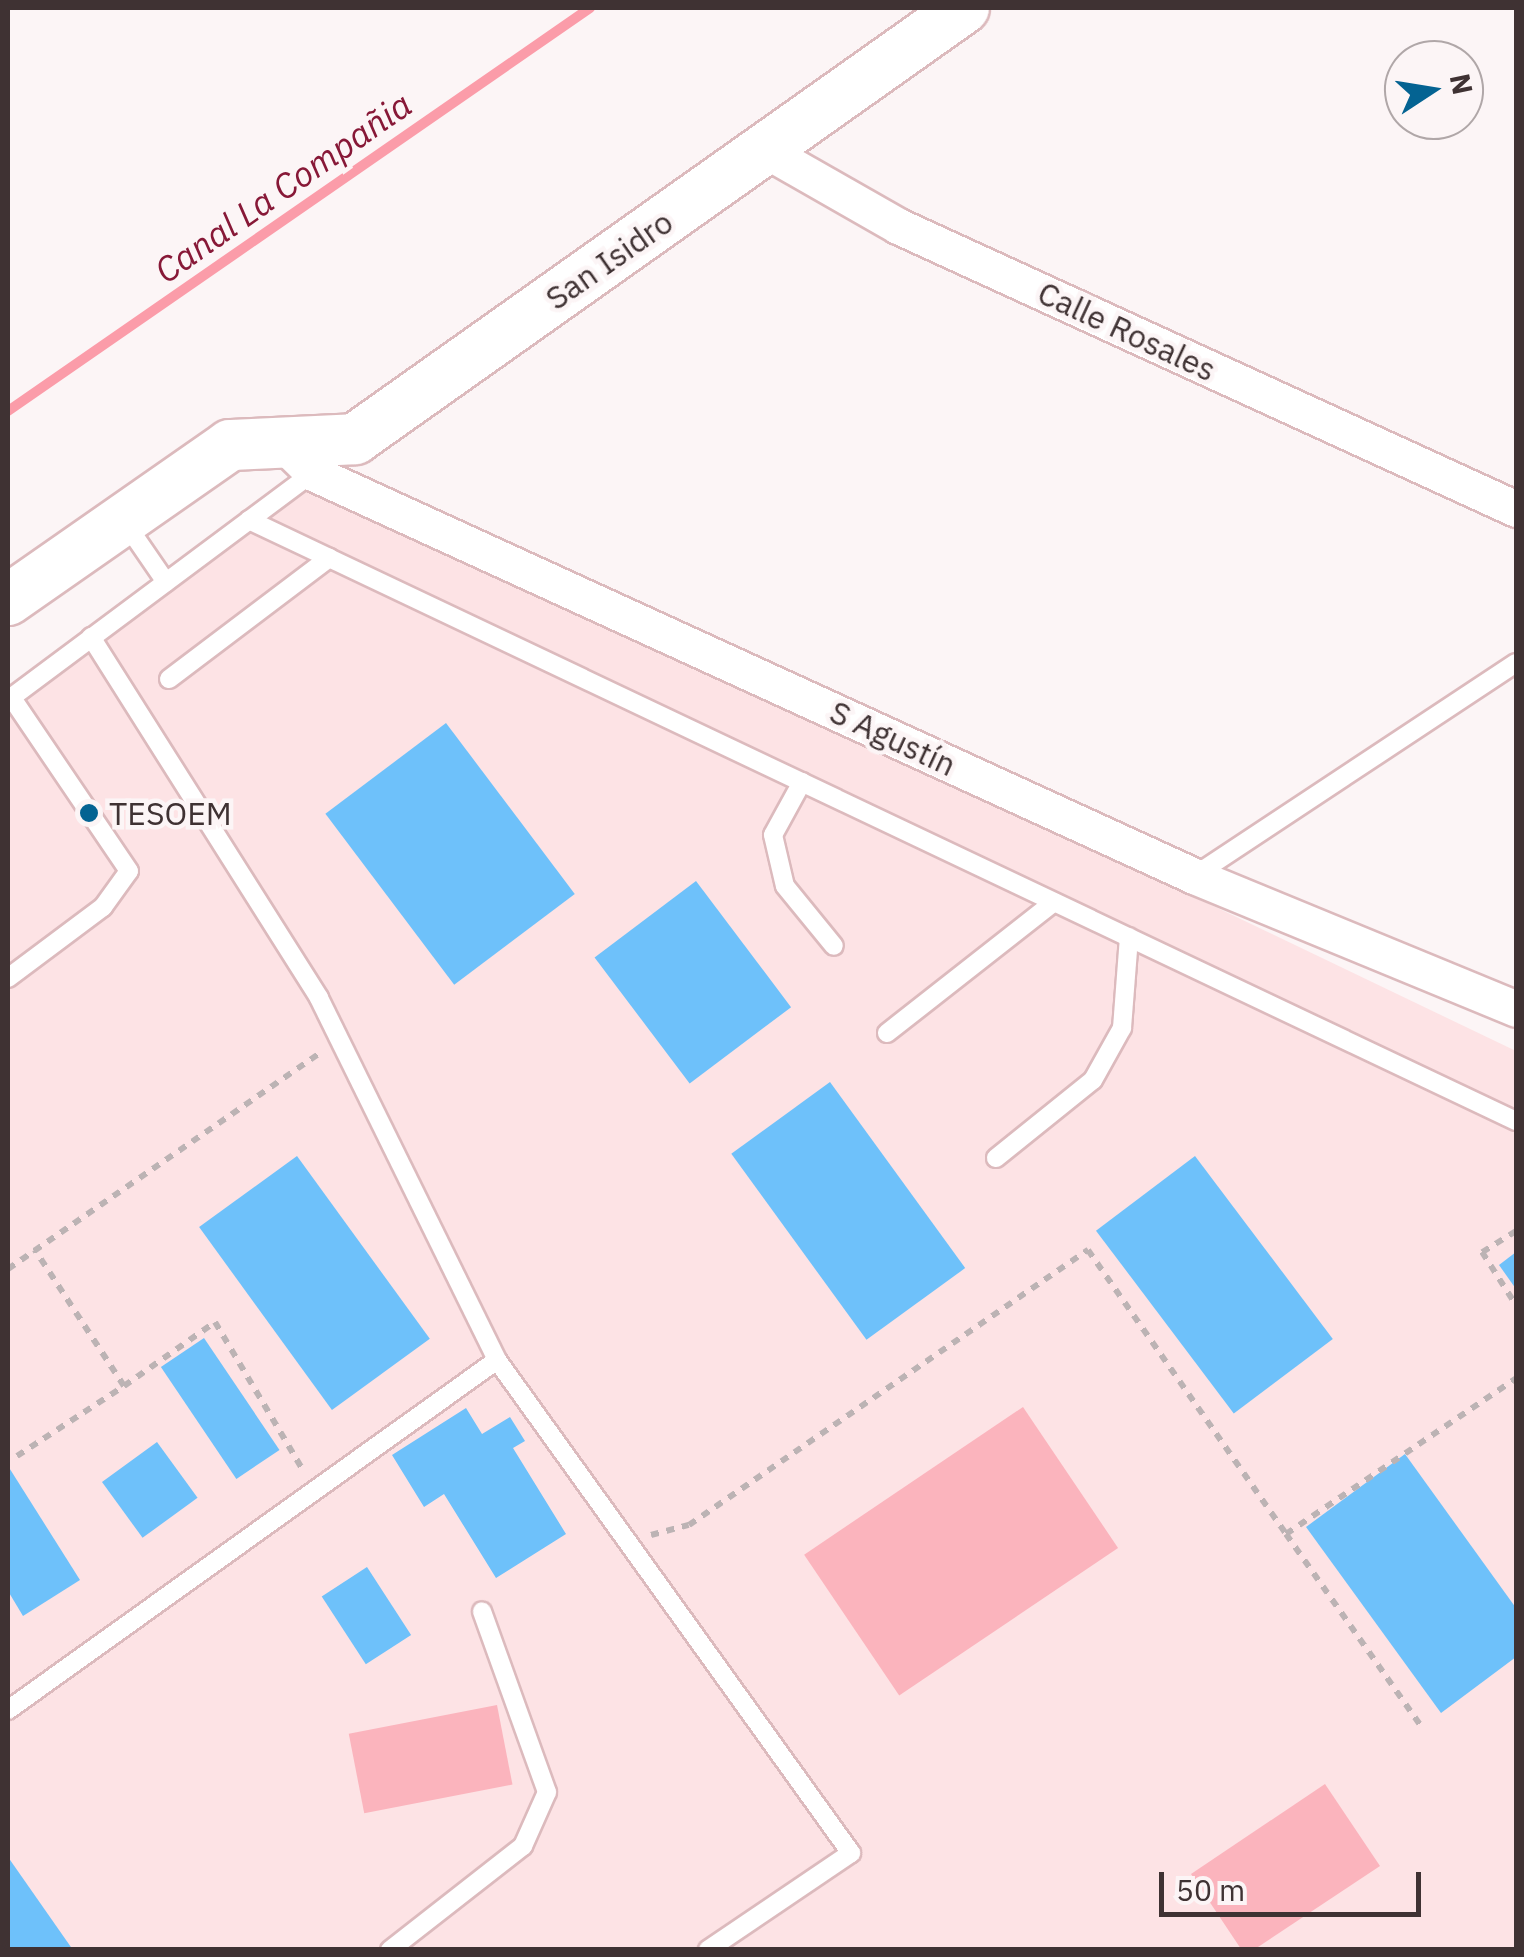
<!DOCTYPE html>
<html>
<head>
<meta charset="utf-8">
<style>
	body { margin:0 }
	#map { position:relative; width:1524px; height:1957px; overflow:hidden; background:#fcf5f6; font-family:"IBM Plex Sans",sans-serif }
	div>[style] { position:absolute }
	.built>* { inset:0; background:#fde3e5 }
	.green>* { inset:0; background:#fbb4bd; transform-origin:0 0 }
	.stream>* { height:10px; margin:-5px; padding:0 5px; transform-origin:5px; border-radius:5px; background:#fb9ca9 }
	.building>* { inset:0; background:#6ec1fa; transform-origin:0 0 }
	.path>* { height:6px; margin-top:-3px; transform-origin:0; background:repeating-linear-gradient(90deg,#bcb3b4 0 8px,transparent 0 16px) }
	.roads { filter:drop-shadow(2px 0 #dcbabd) drop-shadow(-2px 0 #dcbabd) drop-shadow(0 2px #dcbabd) drop-shadow(0 -2px #dcbabd) }
	.service>* { height:18px; margin:-9px; padding:0 9px; transform-origin:9px; border-radius:9px; background:#fff }
	.minor>* { height:35px; margin:-17.5px; padding:0 17.5px; transform-origin:17.5px; border-radius:17.5px; background:#fff }
	.secondary>* { height:50px; margin:-25px; padding:0 25px; transform-origin:25px; border-radius:25px; background:#fff }
	.dots>* { width:28px; height:28px; translate:-50% -50%; box-sizing:border-box; border:5px solid #fcf5f6; border-radius:50% }
	span { translate:-50% -50%; white-space:nowrap; text-align:center; line-height:1.15; -webkit-text-stroke:9px #fcf5f6; paint-order:stroke }
	.street-label { font-size:32px; color:#3f3233 }
	.poi-label { font-size:32px; color:#3f3233 }
	.left { translate:0 -50%; text-align:left }
	.water-label { font-size:35px; color:#871837; font-style:italic }
	.frame { position:absolute; inset:0; border:10px solid #3f3233; pointer-events:none }
	.north { position:absolute; left:1384px; top:40px; width:100px; height:100px; box-sizing:border-box; background:#fcf5f6; border:2px solid #b0a7a8; border-radius:50%; rotate:78deg; font-size:28px; font-weight:700; line-height:40px; text-align:center; color:#3f3233 }
	.north::after { content:''; display:block; margin:auto; width:35px; height:45px; background:#046392; clip-path:polygon(50% 0,100% 100%,50% 72%,0 100%) }
	.scale { position:absolute; left:1159px; top:1872px; width:262px; height:45px; box-sizing:border-box; border:5px solid #3f3233; border-top:0; padding-left:12px; font-size:30px; line-height:35px; white-space:nowrap; color:#3f3233; -webkit-text-stroke:8px #fcf5f6; paint-order:stroke }
</style>
</head>
<body>
<div id="map">
	<div class="built">
		<div style="clip-path:polygon(314px 475px,1516px 1051px,1516px 1949px,8px 1949px,8px 686px)"></div>
	</div>
	<div class="green">
		<div style="left:1023px;top:1407px;width:170px;height:264px;rotate:56deg"></div>
		<div style="left:497px;top:1705px;width:81px;height:151px;rotate:79deg"></div>
		<div style="clip-path:polygon(1325px 1784px,1380px 1866px,1255px 1949px,1241px 1949px,1191px 1874px)"></div>
	</div>
	<div class="stream">
		<div style="left:8px;top:411px;width:708px;rotate:-34.7deg"></div>
	</div>
	<div class="building">
		<div style="left:446px;top:723px;width:214px;height:151px;rotate:53deg"></div>
		<div style="left:696px;top:881px;width:158px;height:127px;rotate:53deg"></div>
		<div style="left:830px;top:1082px;width:230px;height:122px;rotate:54deg"></div>
		<div style="left:297px;top:1156px;width:226px;height:121px;rotate:54deg"></div>
		<div style="left:1195px;top:1156px;width:229px;height:124px;rotate:53deg"></div>
		<div style="clip-path:polygon(1516px 1252px,1516px 1289px,1499px 1265px)"></div>
		<div style="left:204px;top:1338px;width:135px;height:52px;rotate:56deg"></div>
		<div style="clip-path:polygon(466px 1408px,482px 1434px,510px 1417px,525px 1441px,513px 1448px,566px 1534px,496px 1578px,444px 1494px,424px 1507px,392px 1455px)"></div>
		<div style="left:157px;top:1442px;width:69px;height:68px;rotate:54deg"></div>
		<div style="clip-path:polygon(1405px 1454px,1516px 1608px,1516px 1657px,1441px 1713px,1306px 1527px)"></div>
		<div style="clip-path:polygon(8px 1466px,80px 1580px,23px 1616px,8px 1591px)"></div>
		<div style="left:367px;top:1567px;width:81px;height:54px;rotate:57deg"></div>
		<div style="clip-path:polygon(8px 1857px,73px 1950px,8px 1950px)"></div>
	</div>
	<div class="path">
		<div style="left:1516px;top:1231px;width:40px;rotate:148deg"></div>
		<div style="left:1482px;top:1252px;width:63px;rotate:57.3deg"></div>
		<div style="left:8px;top:1269px;width:377px;rotate:-34.7deg"></div>
		<div style="left:124px;top:1386px;width:111px;rotate:-35.1deg"></div>
		<div style="left:215px;top:1322px;width:172px;rotate:59.3deg"></div>
		<div style="left:17px;top:1456px;width:128px;rotate:-33.2deg"></div>
		<div style="left:124px;top:1386px;width:163px;rotate:-123.2deg"></div>
		<div style="left:1286px;top:1534px;width:235px;rotate:54.9deg"></div>
		<div style="left:651px;top:1535px;width:39px;rotate:-15deg"></div>
		<div style="left:689px;top:1525px;width:485px;rotate:-34.6deg"></div>
		<div style="left:1088px;top:1250px;width:346px;rotate:55.1deg"></div>
		<div style="left:1286px;top:1534px;width:278px;rotate:-34.1deg"></div>
	</div>
	<div class="roads">
		<div class="service">
			<div style="left:249px;top:520px;width:1402px;rotate:25.38deg"></div>
			<div style="left:124px;top:521px;width:74px;rotate:55.5deg"></div>
			<div style="left:91px;top:637px;width:427px;rotate:57.7deg"></div>
			<div style="left:319px;top:998px;width:403px;rotate:63.8deg"></div>
			<div style="left:169px;top:679px;width:201px;rotate:-37.1deg"></div>
			<div style="left:8px;top:700px;width:380px;rotate:-36.7deg"></div>
			<div style="left:802px;top:782px;width:60px;rotate:118.7deg"></div>
			<div style="left:773px;top:835px;width:52px;rotate:76.8deg"></div>
			<div style="left:785px;top:886px;width:77px;rotate:50.8deg"></div>
			<div style="left:1194px;top:876px;width:386px;rotate:-33.5deg"></div>
			<div style="left:8px;top:978px;width:119px;rotate:-36.8deg"></div>
			<div style="left:103px;top:907px;width:44px;rotate:-54.2deg"></div>
			<div style="left:129px;top:871px;width:210px;rotate:-124.1deg"></div>
			<div style="left:887px;top:1033px;width:212px;rotate:-38.1deg"></div>
			<div style="left:996px;top:1158px;width:124px;rotate:-38.8deg"></div>
			<div style="left:1093px;top:1080px;width:60px;rotate:-60.9deg"></div>
			<div style="left:1122px;top:1028px;width:91px;rotate:-85.6deg"></div>
			<div style="left:8px;top:1710px;width:601px;rotate:-35.59deg"></div>
			<div style="left:497px;top:1360px;width:607px;rotate:54.32deg"></div>
			<div style="left:851px;top:1853px;width:173px;rotate:145.9deg"></div>
			<div style="left:390px;top:1950px;width:169px;rotate:-38deg"></div>
			<div style="left:523px;top:1846px;width:59px;rotate:-66deg"></div>
			<div style="left:547px;top:1792px;width:192px;rotate:-109.8deg"></div>
		</div>
		<div class="minor">
			<div style="left:765px;top:150px;width:153px;rotate:29.7deg"></div>
			<div style="left:898px;top:226px;width:680px;rotate:24.6deg"></div>
			<div style="left:282px;top:443px;width:43px;rotate:44.1deg"></div>
			<div style="left:313px;top:473px;width:969px;rotate:24.58deg"></div>
			<div style="left:1194px;top:876px;width:348px;rotate:22.4deg"></div>
		</div>
		<div class="secondary">
			<div style="left:8px;top:600px;width:271px;rotate:-34.9deg"></div>
			<div style="left:230px;top:445px;width:125px;rotate:-2.7deg"></div>
			<div style="left:355px;top:439px;width:746px;rotate:-35.29deg"></div>
		</div>
	</div>
	<div class="dots">
		<div style="left:89px;top:813px;background:#046392"></div>
	</div>
	<div class="street-label">
		<span style="left:609px;top:260px;rotate:-35deg">San Isidro</span>
		<span style="left:1127px;top:331px;rotate:25deg">Calle Rosales</span>
		<span style="left:893px;top:738px;rotate:25deg">S Agustín</span>
	</div>
	<div class="poi-label">
		<span class="left" style="left:109px;top:813px">TESOEM</span>
	</div>
	<div class="water-label">
		<span style="left:283px;top:187px;rotate:-35deg">Canal La Compañia</span>
	</div>
	<div class="frame"></div>
	<div class="north">N</div>
	<div class="scale">50 m</div>
</div>
</body>
</html>
